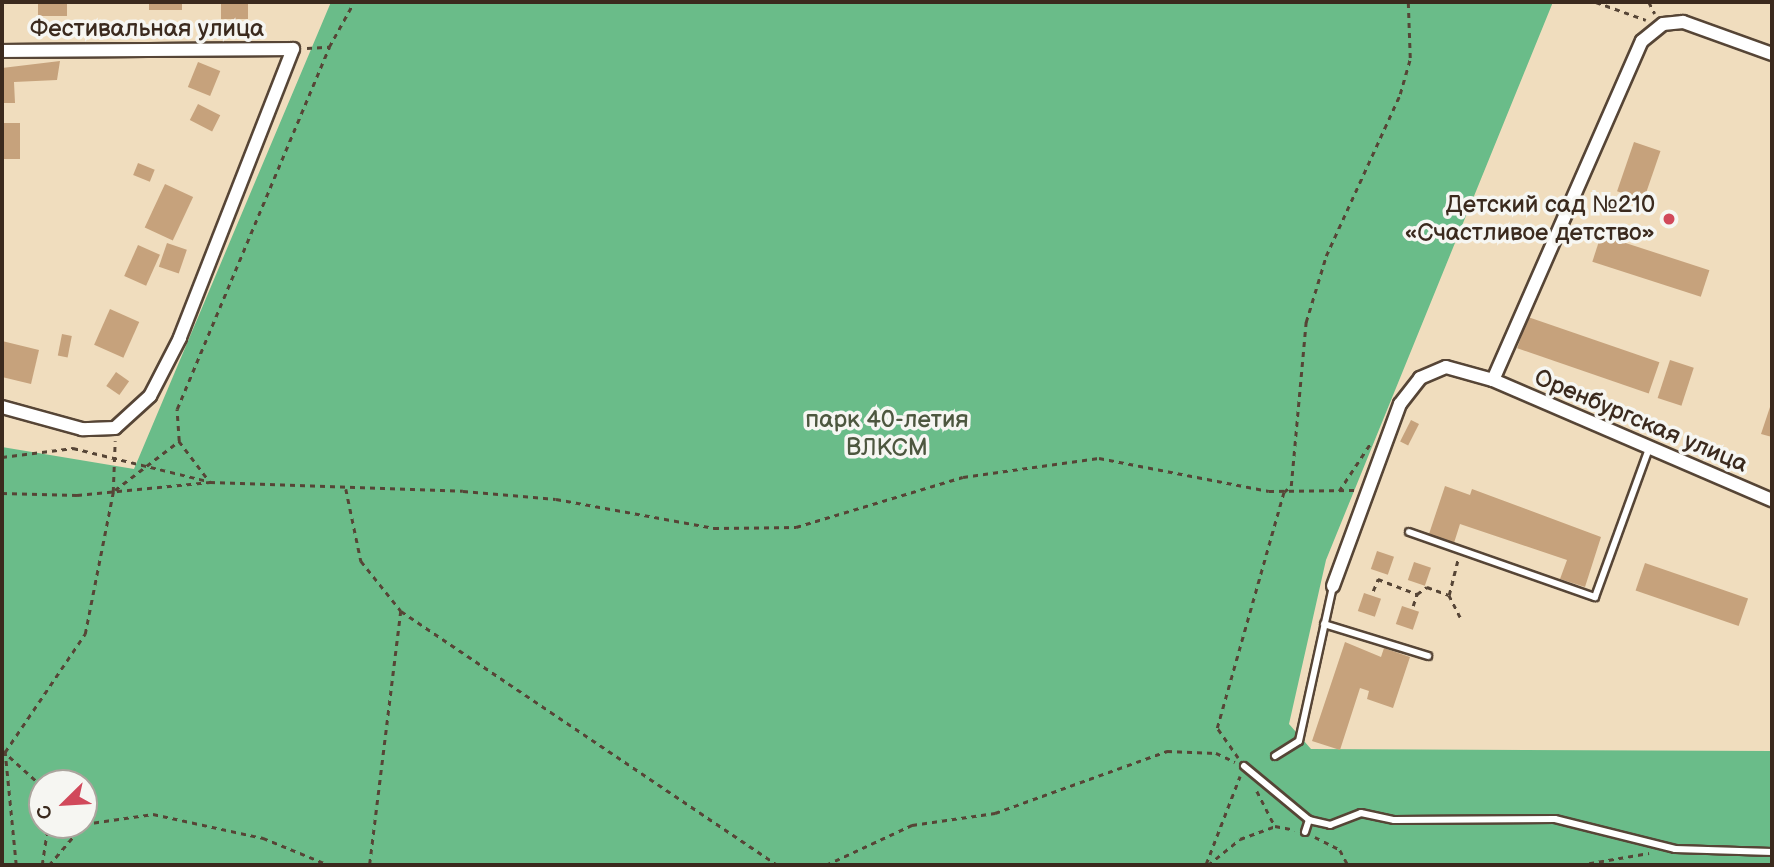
<!DOCTYPE html>
<html>
<head>
<meta charset="utf-8">
<style>
	body { margin:0 }
	#map { position:relative; width:1774px; height:867px; overflow:hidden; background:#f0ddbe; font-family:"Balsamiq Sans",sans-serif }
	div>[style] { position:absolute }
	.forest>* { inset:0; background:#6abc89 }
	.building>* { inset:0; background:#c6a27c; transform-origin:0 0 }
	.path>* { height:2.5px; margin-top:-1.25px; transform-origin:0; background:repeating-linear-gradient(90deg,#564536 0 5px,transparent 0 10px) }
	.roads { filter:drop-shadow(2px 0 #564536) drop-shadow(-2px 0 #564536) drop-shadow(0 2px #564536) drop-shadow(0 -2px #564536) }
	.lane>* { height:6px; margin:-3px; padding:0 3px; transform-origin:3px; border-radius:3px; background:#fff }
	.street>* { height:12px; margin:-6px; padding:0 6px; transform-origin:6px; border-radius:6px; background:#fff }
	.dots>* { width:19px; height:19px; translate:-50% -50%; box-sizing:border-box; border:4px solid #f6f6f2; border-radius:50% }
	span { translate:-50% -50%; white-space:nowrap; text-align:center; line-height:1.15; -webkit-text-stroke:7px #f6f6f2; paint-order:stroke }
	.street-label { font-size:24px; color:#3b2a1e }
	.poi-label { font-size:24px; color:#3b2a1e }
	.right { translate:-100% -50%; text-align:right }
	.park-label { font-size:24px; color:#4d573f }
	.frame { position:absolute; inset:0; border:4px solid #3b2a1e; pointer-events:none }
	.north { position:absolute; left:28px; top:769px; width:70px; height:70px; box-sizing:border-box; background:#f6f6f2; border:2px solid #aba49d; border-radius:50%; rotate:246deg; font-size:19px; font-weight:700; line-height:28px; text-align:center; color:#3b2a1e }
	.north::after { content:''; display:block; margin:auto; width:24px; height:32px; background:#d1495b; clip-path:polygon(50% 0,100% 100%,50% 72%,0 100%) }
</style>
</head>
<body>
<div id="map">
	<div class="forest">
		<div style="clip-path:polygon(evenodd,331px 2px,1553px 2px,1326px 560px,1289px 724px,1311px 749px,1772px 751px,1772px 865px,2px 865px,2px 447px,134px 469px,331px 2px,42px 783px,84px 783px,84px 825px,42px 825px,42px 783px)"></div>
	</div>
	<div class="building">
		<div style="left:38px;top:2px;width:29px;height:14px"></div>
		<div style="left:149px;top:2px;width:33px;height:8px"></div>
		<div style="left:221px;top:2px;width:27px;height:17px"></div>
		<div style="clip-path:polygon(60px 61px,57px 80px,14px 82px,15px 103px,2px 103px,2px 68px)"></div>
		<div style="left:198px;top:62px;width:24px;height:27px;rotate:22deg"></div>
		<div style="left:198px;top:104px;width:25px;height:18px;rotate:27deg"></div>
		<div style="left:2px;top:123px;width:18px;height:36px"></div>
		<div style="left:1634px;top:142px;width:28px;height:52px;rotate:19deg"></div>
		<div style="left:138px;top:163px;width:18px;height:13px;rotate:22deg"></div>
		<div style="left:165px;top:184px;width:31px;height:48px;rotate:25deg"></div>
		<div style="left:1601px;top:235px;width:114px;height:28px;rotate:18deg"></div>
		<div style="left:167px;top:243px;width:21px;height:25px;rotate:19deg"></div>
		<div style="left:138px;top:245px;width:24px;height:34px;rotate:24deg"></div>
		<div style="left:110px;top:309px;width:32px;height:39px;rotate:24deg"></div>
		<div style="left:1528px;top:317px;width:139px;height:33px;rotate:19deg"></div>
		<div style="left:62px;top:334px;width:10px;height:22px;rotate:11deg"></div>
		<div style="clip-path:polygon(2px 341px,39px 350px,31px 384px,2px 377px)"></div>
		<div style="left:1670px;top:360px;width:25px;height:40px;rotate:18deg"></div>
		<div style="left:116px;top:372px;width:16px;height:17px;rotate:35deg"></div>
		<div style="clip-path:polygon(1772px 401px,1772px 437px,1761px 434px)"></div>
		<div style="left:1411px;top:420px;width:9px;height:24px;rotate:27deg"></div>
		<div style="clip-path:polygon(1445px 486px,1470px 495px,1472px 489px,1601px 537px,1585px 587px,1560px 579px,1567px 560px,1460px 524px,1454px 543px,1429px 534px)"></div>
		<div style="left:1377px;top:551px;width:18px;height:19px;rotate:19deg"></div>
		<div style="left:1414px;top:562px;width:18px;height:19px;rotate:19deg"></div>
		<div style="left:1645px;top:563px;width:109px;height:29px;rotate:19deg"></div>
		<div style="left:1364px;top:593px;width:18px;height:19px;rotate:19deg"></div>
		<div style="left:1402px;top:606px;width:18px;height:19px;rotate:19deg"></div>
		<div style="clip-path:polygon(1345px 642px,1381px 657px,1384px 648px,1410px 657px,1393px 708px,1367px 699px,1369px 691px,1360px 688px,1340px 750px,1312px 741px)"></div>
	</div>
	<div class="path">
		<div style="left:1596px;top:2px;width:53px;rotate:19.8deg"></div>
		<div style="left:1649px;top:2px;width:13px;rotate:63deg"></div>
		<div style="left:307px;top:48px;width:22px;rotate:-3deg"></div>
		<div style="left:329px;top:47px;width:51px;rotate:-60.9deg"></div>
		<div style="left:179px;top:441px;width:51px;rotate:52.9deg"></div>
		<div style="left:2px;top:457px;width:72px;rotate:-7.2deg"></div>
		<div style="left:73px;top:448px;width:138px;rotate:13.8deg"></div>
		<div style="left:346px;top:489px;width:74px;rotate:78.2deg"></div>
		<div style="left:361px;top:561px;width:64px;rotate:51.3deg"></div>
		<div style="left:401px;top:611px;width:256px;rotate:97deg"></div>
		<div style="left:115px;top:490px;width:81px;rotate:-37.4deg"></div>
		<div style="left:179px;top:441px;width:32px;rotate:-94deg"></div>
		<div style="left:177px;top:409px;width:393px;rotate:-67.2deg"></div>
		<div style="left:1339px;top:491px;width:56px;rotate:-56.6deg"></div>
		<div style="left:2px;top:493px;width:75px;rotate:1.5deg"></div>
		<div style="left:77px;top:495px;width:134px;rotate:-5.6deg"></div>
		<div style="left:210px;top:482px;width:253px;rotate:2deg"></div>
		<div style="left:463px;top:491px;width:93px;rotate:4.9deg"></div>
		<div style="left:556px;top:499px;width:161px;rotate:10.4deg"></div>
		<div style="left:714px;top:528px;width:82px;rotate:-0.7deg"></div>
		<div style="left:796px;top:527px;width:174px;rotate:-16.7deg"></div>
		<div style="left:963px;top:477px;width:137px;rotate:-8deg"></div>
		<div style="left:1099px;top:458px;width:173px;rotate:11deg"></div>
		<div style="left:1269px;top:491px;width:85px;rotate:-0.7deg"></div>
		<div style="left:1373px;top:591px;width:13px;rotate:-67deg"></div>
		<div style="left:1378px;top:579px;width:42px;rotate:21deg"></div>
		<div style="left:1417px;top:594px;width:12px;rotate:-35deg"></div>
		<div style="left:1427px;top:587px;width:23px;rotate:20deg"></div>
		<div style="left:1449px;top:595px;width:36px;rotate:-76deg"></div>
		<div style="left:1449px;top:595px;width:25px;rotate:63deg"></div>
		<div style="left:1413px;top:606px;width:13px;rotate:-72deg"></div>
		<div style="left:401px;top:611px;width:455px;rotate:34deg"></div>
		<div style="left:2px;top:750px;width:54px;rotate:42deg"></div>
		<div style="left:1238px;top:758px;width:37px;rotate:-125deg"></div>
		<div style="left:1217px;top:728px;width:245px;rotate:-74.2deg"></div>
		<div style="left:1284px;top:492px;width:9px;rotate:-41deg"></div>
		<div style="left:1291px;top:486px;width:165px;rotate:-84.8deg"></div>
		<div style="left:1306px;top:322px;width:69px;rotate:-73.1deg"></div>
		<div style="left:1326px;top:256px;width:178px;rotate:-65.4deg"></div>
		<div style="left:1400px;top:94px;width:37px;rotate:-74deg"></div>
		<div style="left:1410px;top:58px;width:56px;rotate:-92deg"></div>
		<div style="left:1257px;top:791px;width:39px;rotate:63deg"></div>
		<div style="left:84px;top:824px;width:70px;rotate:-8.2deg"></div>
		<div style="left:153px;top:814px;width:113px;rotate:12.3deg"></div>
		<div style="left:263px;top:838px;width:71px;rotate:22.2deg"></div>
		<div style="left:1315px;top:837px;width:28px;rotate:27deg"></div>
		<div style="left:1340px;top:850px;width:17px;rotate:62deg"></div>
		<div style="left:1206px;top:864px;width:94px;rotate:-68.9deg"></div>
		<div style="left:16px;top:865px;width:114px;rotate:-95.6deg"></div>
		<div style="left:5px;top:752px;width:143px;rotate:-55.9deg"></div>
		<div style="left:85px;top:634px;width:145px;rotate:-78.8deg"></div>
		<div style="left:113px;top:492px;width:51px;rotate:-87.8deg"></div>
		<div style="left:42px;top:865px;width:40px;rotate:-81.5deg"></div>
		<div style="left:49px;top:865px;width:52px;rotate:-49.6deg"></div>
		<div style="left:826px;top:865px;width:95px;rotate:-24.9deg"></div>
		<div style="left:912px;top:825px;width:84px;rotate:-8.2deg"></div>
		<div style="left:995px;top:813px;width:183px;rotate:-19.8deg"></div>
		<div style="left:1167px;top:751px;width:49px;rotate:2.3deg"></div>
		<div style="left:1216px;top:753px;width:21px;rotate:25deg"></div>
		<div style="left:1208px;top:865px;width:41px;rotate:-39.1deg"></div>
		<div style="left:1240px;top:839px;width:37px;rotate:-20deg"></div>
		<div style="left:1275px;top:826px;width:20px;rotate:11deg"></div>
		<div style="left:1579px;top:865px;width:71px;rotate:-9.7deg"></div>
	</div>
	<div class="roads">
		<div class="lane">
			<div style="left:1409px;top:532px;width:197px;rotate:19.3deg"></div>
			<div style="left:1595px;top:597px;width:155px;rotate:-70deg"></div>
			<div style="left:1324px;top:624px;width:109px;rotate:17.1deg"></div>
			<div style="left:1275px;top:756px;width:28px;rotate:-32deg"></div>
			<div style="left:1299px;top:741px;width:159px;rotate:-77.6deg"></div>
			<div style="left:1244px;top:766px;width:85px;rotate:39.7deg"></div>
			<div style="left:1309px;top:820px;width:22px;rotate:13deg"></div>
			<div style="left:1330px;top:825px;width:33px;rotate:-21deg"></div>
			<div style="left:1361px;top:813px;width:34px;rotate:12deg"></div>
			<div style="left:1394px;top:820px;width:161px;rotate:-0.4deg"></div>
			<div style="left:1555px;top:819px;width:124px;rotate:14deg"></div>
			<div style="left:1675px;top:849px;width:97px;rotate:1.8deg"></div>
			<div style="left:1305px;top:832px;width:13px;rotate:-72deg"></div>
		</div>
		<div class="street">
			<div style="left:2px;top:51px;width:291px;rotate:-0.4deg"></div>
			<div style="left:293px;top:49px;width:310px;rotate:111.4deg"></div>
			<div style="left:180px;top:338px;width:65px;rotate:117.3deg"></div>
			<div style="left:150px;top:396px;width:47px;rotate:137.6deg"></div>
			<div style="left:115px;top:428px;width:33px;rotate:178deg"></div>
			<div style="left:82px;top:429px;width:83px;rotate:-164.6deg"></div>
			<div style="left:1493px;top:380px;width:370px;rotate:-66.3deg"></div>
			<div style="left:1642px;top:41px;width:27px;rotate:-39deg"></div>
			<div style="left:1663px;top:24px;width:20px;rotate:-6deg"></div>
			<div style="left:1683px;top:22px;width:95px;rotate:19.8deg"></div>
			<div style="left:1333px;top:586px;width:194px;rotate:-69.8deg"></div>
			<div style="left:1400px;top:404px;width:33px;rotate:-52deg"></div>
			<div style="left:1420px;top:378px;width:28px;rotate:-23deg"></div>
			<div style="left:1446px;top:367px;width:49px;rotate:15.5deg"></div>
			<div style="left:1493px;top:380px;width:304px;rotate:23.3deg"></div>
		</div>
	</div>
	<div class="dots">
		<div style="left:1669px;top:219px;background:#d1495b"></div>
	</div>
	<div class="street-label">
		<span style="left:147px;top:29px">Фестивальная улица</span>
		<span style="left:1641px;top:421px;rotate:23deg">Оренбургская улица</span>
	</div>
	<div class="poi-label">
		<span class="right" style="left:1655px;top:219px">Детский сад №210<br>«Счастливое детство»</span>
	</div>
	<div class="park-label">
		<span style="left:887px;top:434px">парк 40-летия<br>ВЛКСМ</span>
	</div>
	<div class="frame"></div>
	<div class="north">С</div>
</div>
</body>
</html>
